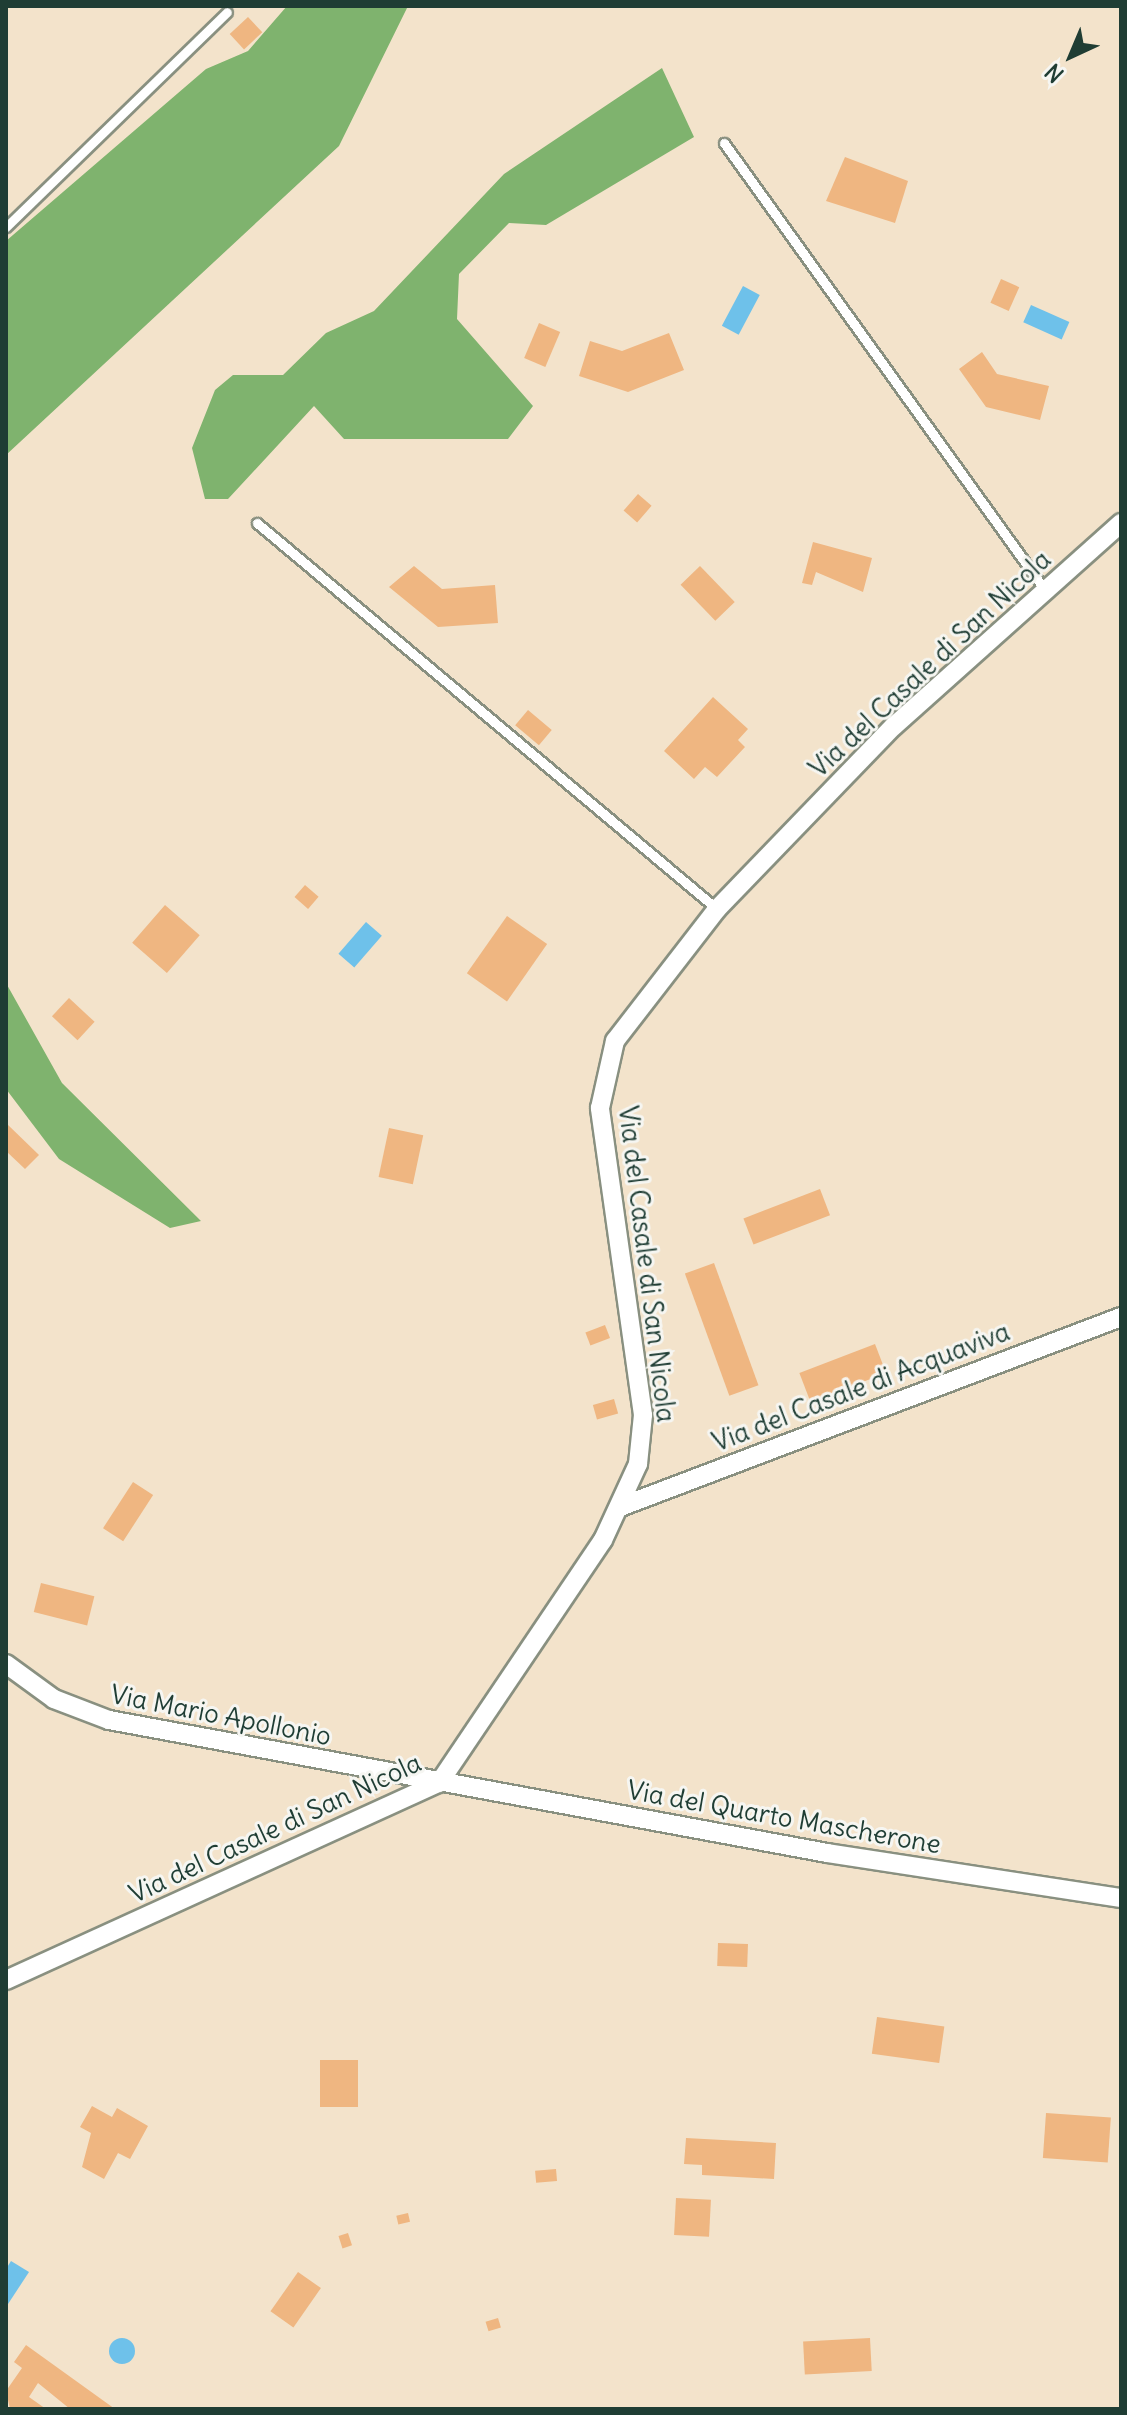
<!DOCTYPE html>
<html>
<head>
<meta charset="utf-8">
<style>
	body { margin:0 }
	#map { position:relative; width:1127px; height:2415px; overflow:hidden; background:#f3e3cb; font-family:Delius,sans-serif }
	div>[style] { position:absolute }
	.forest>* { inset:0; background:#7fb36e }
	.water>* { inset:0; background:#6ec1ea; transform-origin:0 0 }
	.round { border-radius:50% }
	.building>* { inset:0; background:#efb681; transform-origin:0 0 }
	.roads { filter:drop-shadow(2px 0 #899080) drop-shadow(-2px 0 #899080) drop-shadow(0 2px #899080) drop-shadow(0 -2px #899080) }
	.lane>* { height:9px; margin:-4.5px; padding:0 4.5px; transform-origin:4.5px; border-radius:4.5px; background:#fff }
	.street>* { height:18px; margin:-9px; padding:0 9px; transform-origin:9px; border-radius:9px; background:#fff }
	span { translate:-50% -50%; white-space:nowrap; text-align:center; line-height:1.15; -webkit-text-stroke:6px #f6f6f2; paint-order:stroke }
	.street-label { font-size:26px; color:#1f3d34 }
	.frame { position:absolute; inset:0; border:8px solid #1f3d34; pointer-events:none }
	.north { position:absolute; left:1031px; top:16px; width:80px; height:80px; -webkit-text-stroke:6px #f6f6f2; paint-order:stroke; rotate:224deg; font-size:22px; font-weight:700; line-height:32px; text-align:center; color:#1f3d34 }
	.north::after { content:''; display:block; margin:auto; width:28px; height:36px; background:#1f3d34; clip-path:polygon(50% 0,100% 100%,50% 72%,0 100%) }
</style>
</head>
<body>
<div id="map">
	<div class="forest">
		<div style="clip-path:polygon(287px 6px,408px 6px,339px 146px,6px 455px,6px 241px,206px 69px,248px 51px)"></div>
		<div style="clip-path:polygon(662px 68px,694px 137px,546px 225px,509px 223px,459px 274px,457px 319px,533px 406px,508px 439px,344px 439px,314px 406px,228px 499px,205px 499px,192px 448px,215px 390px,233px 375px,283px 375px,326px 333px,374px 311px,504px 174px)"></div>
		<div style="clip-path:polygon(6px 983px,62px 1083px,201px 1221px,170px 1228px,59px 1159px,6px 1089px)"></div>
	</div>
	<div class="water">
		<div style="left:743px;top:286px;width:19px;height:45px;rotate:28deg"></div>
		<div style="left:1031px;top:305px;width:42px;height:19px;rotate:24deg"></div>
		<div style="left:366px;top:922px;width:21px;height:42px;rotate:41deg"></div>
		<div style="clip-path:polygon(11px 2261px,29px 2272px,8px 2304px,6px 2269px)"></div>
		<div class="round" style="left:109px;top:2338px;width:26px;height:26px"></div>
	</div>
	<div class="building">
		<div style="left:248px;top:17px;width:21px;height:25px;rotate:47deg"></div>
		<div style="clip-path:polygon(845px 157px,908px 181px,895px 223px,826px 201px)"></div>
		<div style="left:1001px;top:279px;width:20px;height:26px;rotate:24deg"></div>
		<div style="left:539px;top:323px;width:23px;height:38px;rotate:23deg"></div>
		<div style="clip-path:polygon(669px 333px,684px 370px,628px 392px,579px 376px,590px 341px,622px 351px)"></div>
		<div style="clip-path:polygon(982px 352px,997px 374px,1049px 386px,1040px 420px,986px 407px,959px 369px)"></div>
		<div style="left:638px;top:494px;width:18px;height:22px;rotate:41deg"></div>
		<div style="clip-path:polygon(813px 542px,872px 558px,863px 592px,816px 572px,812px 585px,802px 583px)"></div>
		<div style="clip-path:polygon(414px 566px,442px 589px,495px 585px,498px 623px,438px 627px,389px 587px)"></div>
		<div style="left:700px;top:566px;width:50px;height:27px;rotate:46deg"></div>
		<div style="clip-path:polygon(713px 697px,748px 729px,738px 740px,745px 747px,717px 777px,705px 767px,694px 779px,664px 751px)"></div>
		<div style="left:528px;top:710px;width:31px;height:20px;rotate:40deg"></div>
		<div style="left:305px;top:885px;width:18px;height:16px;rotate:41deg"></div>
		<div style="left:165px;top:905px;width:46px;height:50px;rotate:41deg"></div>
		<div style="left:507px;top:916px;width:49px;height:70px;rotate:35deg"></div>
		<div style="left:69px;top:998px;width:35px;height:25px;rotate:43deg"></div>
		<div style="clip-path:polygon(6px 1123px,39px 1155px,25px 1169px,6px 1151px)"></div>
		<div style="left:389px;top:1128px;width:35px;height:50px;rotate:12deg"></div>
		<div style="left:820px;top:1189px;width:28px;height:82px;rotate:69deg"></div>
		<div style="left:714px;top:1263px;width:130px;height:31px;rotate:70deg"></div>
		<div style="left:605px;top:1325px;width:14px;height:21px;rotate:69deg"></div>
		<div style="left:875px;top:1344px;width:31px;height:81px;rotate:69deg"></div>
		<div style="left:614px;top:1399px;width:15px;height:22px;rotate:74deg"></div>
		<div style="left:133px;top:1482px;width:24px;height:55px;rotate:33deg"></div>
		<div style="left:41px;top:1583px;width:55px;height:30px;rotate:14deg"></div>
		<div style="left:718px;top:1943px;width:30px;height:23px;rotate:2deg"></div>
		<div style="left:877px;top:2017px;width:68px;height:37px;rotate:8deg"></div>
		<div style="left:320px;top:2060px;width:38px;height:47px"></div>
		<div style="clip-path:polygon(92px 2106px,112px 2117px,117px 2108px,148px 2126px,130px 2159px,118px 2153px,104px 2179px,82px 2167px,91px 2133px,80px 2127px)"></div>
		<div style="left:1046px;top:2113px;width:65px;height:45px;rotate:4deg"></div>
		<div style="clip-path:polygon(686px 2138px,776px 2143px,774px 2179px,702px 2175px,702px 2165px,684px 2164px)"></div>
		<div style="left:556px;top:2169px;width:12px;height:21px;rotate:85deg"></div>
		<div style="left:676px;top:2198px;width:35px;height:37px;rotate:3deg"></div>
		<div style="left:408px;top:2213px;width:9px;height:12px;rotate:77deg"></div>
		<div style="left:348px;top:2233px;width:13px;height:10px;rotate:72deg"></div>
		<div style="left:298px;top:2272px;width:28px;height:48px;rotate:35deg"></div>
		<div style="left:498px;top:2318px;width:10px;height:13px;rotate:73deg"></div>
		<div style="left:870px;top:2338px;width:33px;height:67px;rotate:87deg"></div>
		<div style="clip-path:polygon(26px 2345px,115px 2409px,70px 2409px,38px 2383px,29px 2397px,46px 2409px,10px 2409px,6px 2391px,22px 2368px,14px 2362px)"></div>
	</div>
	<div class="roads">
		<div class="lane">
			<div style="left:724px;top:143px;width:550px;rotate:54.32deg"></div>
			<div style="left:6px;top:227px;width:308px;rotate:-44.2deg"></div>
			<div style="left:257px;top:523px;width:600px;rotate:40deg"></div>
		</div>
		<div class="street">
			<div style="left:620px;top:1507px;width:536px;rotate:-20.77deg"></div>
			<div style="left:6px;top:1664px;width:59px;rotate:36.1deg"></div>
			<div style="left:54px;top:1699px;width:59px;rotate:20.9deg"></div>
			<div style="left:109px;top:1720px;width:730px;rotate:10.49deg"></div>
			<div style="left:827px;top:1853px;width:297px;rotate:8.7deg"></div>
			<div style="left:6px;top:1980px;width:476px;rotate:-24.5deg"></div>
			<div style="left:439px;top:1783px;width:293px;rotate:-56deg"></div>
			<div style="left:603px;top:1540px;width:84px;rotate:-65.3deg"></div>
			<div style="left:638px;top:1464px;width:49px;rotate:-84.2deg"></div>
			<div style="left:643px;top:1415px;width:310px;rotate:-98deg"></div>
			<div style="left:600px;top:1108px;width:69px;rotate:-77.4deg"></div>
			<div style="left:615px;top:1041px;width:167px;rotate:-52.3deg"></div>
			<div style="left:717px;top:909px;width:255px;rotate:-46deg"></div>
			<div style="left:894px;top:726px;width:305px;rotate:-41.8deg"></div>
		</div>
	</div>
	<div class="street-label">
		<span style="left:930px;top:664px;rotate:-43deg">Via del Casale di San Nicola</span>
		<span style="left:647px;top:1264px;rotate:83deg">Via del Casale di San Nicola</span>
		<span style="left:861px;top:1387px;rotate:-21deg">Via del Casale di Acquaviva</span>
		<span style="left:221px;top:1715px;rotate:11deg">Via Mario Apollonio</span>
		<span style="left:784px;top:1817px;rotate:10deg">Via del Quarto Mascherone</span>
		<span style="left:275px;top:1828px;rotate:-25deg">Via del Casale di San Nicola</span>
	</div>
	<div class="frame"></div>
	<div class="north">N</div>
</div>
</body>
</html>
